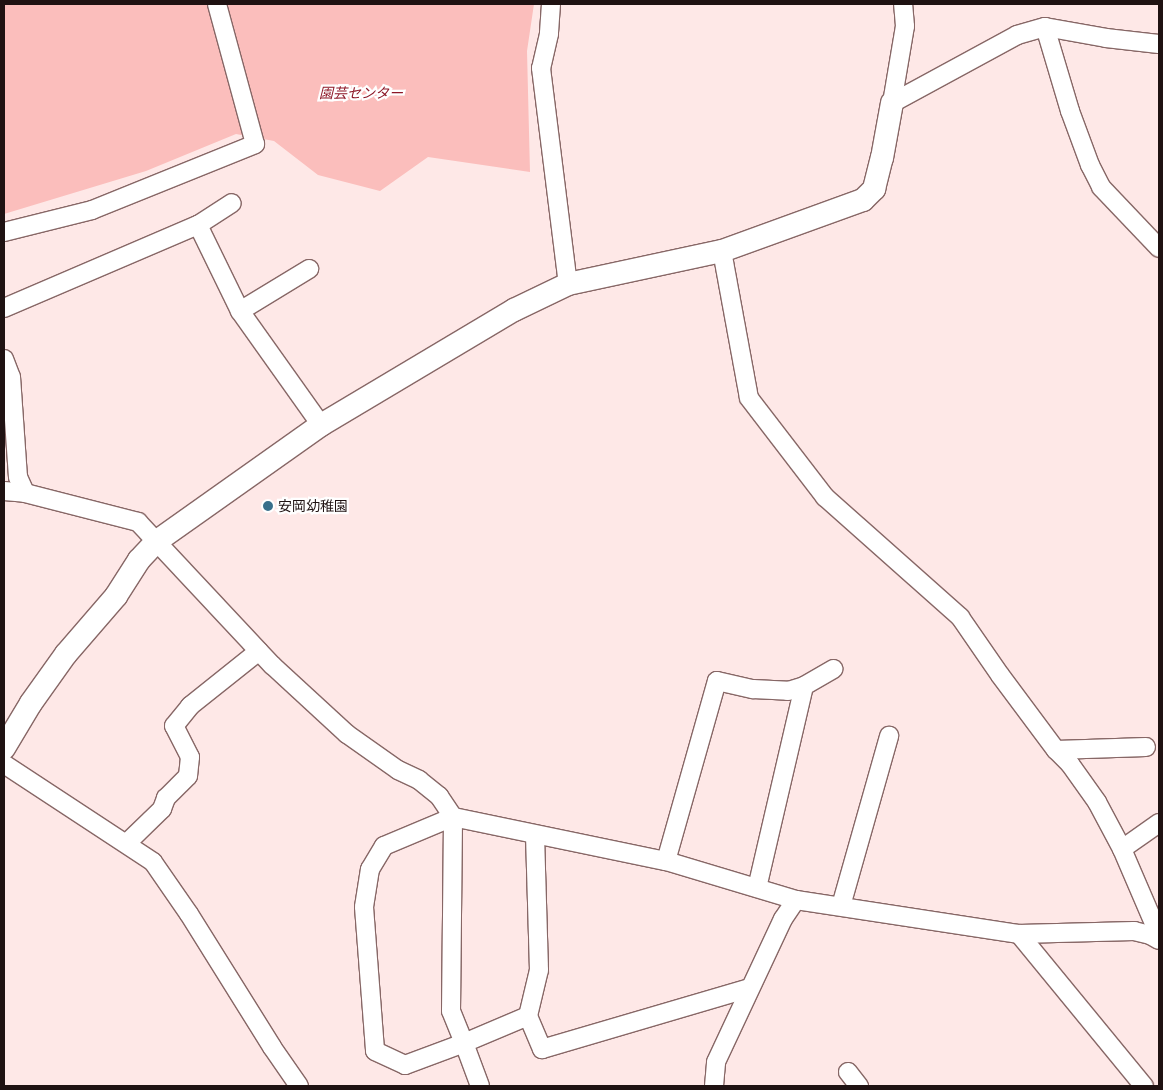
<!DOCTYPE html>
<html>
<head>
<meta charset="utf-8">
<style>
	body { margin:0 }
	#map { position:relative; width:1163px; height:1090px; overflow:hidden; background:#fee8e7; font-family:"Noto Serif","Noto Sans JP",serif }
	div>[style] { position:absolute }
	.green>* { inset:0; background:#fbbebc }
	.roads { filter:drop-shadow(1px 0 #876766) drop-shadow(-1px 0 #876766) drop-shadow(0 1px #876766) drop-shadow(0 -1px #876766) }
	.minor>* { height:18px; margin:-9px; padding:0 9px; transform-origin:9px; border-radius:9px; background:#fff }
	.tertiary>* { height:22px; margin:-11px; padding:0 11px; transform-origin:11px; border-radius:11px; background:#fff }
	.dots>* { width:14px; height:14px; translate:-50% -50%; box-sizing:border-box; border:2px solid #fff; border-radius:50% }
	span { translate:-50% -50%; white-space:nowrap; text-align:center; line-height:1.15; -webkit-text-stroke:4.5px #fff; paint-order:stroke }
	.park-label { font-size:14px; color:#8c1626; font-style:italic }
	.poi-label { font-size:14px; color:#1f1212 }
	.left { translate:0 -50%; text-align:left }
	.frame { position:absolute; inset:0; border:5px solid #1f1212; pointer-events:none }
</style>
</head>
<body>
<div id="map">
	<div class="green">
		<div style="clip-path:polygon(4px 4px,534px 4px,527px 51px,530px 172px,428px 157px,380px 191px,318px 175px,274px 141px,236px 134px,146px 171px,4px 214px)"></div>
	</div>
	<div class="roads">
		<div class="minor">
			<div style="left:551px;top:4px;width:30px;rotate:94deg"></div>
			<div style="left:549px;top:34px;width:35px;rotate:103deg"></div>
			<div style="left:541px;top:68px;width:218px;rotate:82.9deg"></div>
			<div style="left:1045px;top:27px;width:88px;rotate:73.4deg"></div>
			<div style="left:1070px;top:111px;width:58px;rotate:69.7deg"></div>
			<div style="left:1090px;top:165px;width:25px;rotate:63deg"></div>
			<div style="left:1101px;top:187px;width:84px;rotate:46.4deg"></div>
			<div style="left:892px;top:103px;width:142px;rotate:-28.5deg"></div>
			<div style="left:1017px;top:35px;width:29px;rotate:-16deg"></div>
			<div style="left:1045px;top:27px;width:62px;rotate:10.2deg"></div>
			<div style="left:1106px;top:38px;width:53px;rotate:6.5deg"></div>
			<div style="left:892px;top:103px;width:78px;rotate:-80.4deg"></div>
			<div style="left:905px;top:26px;width:22px;rotate:-95deg"></div>
			<div style="left:198px;top:225px;width:96px;rotate:64deg"></div>
			<div style="left:240px;top:311px;width:140px;rotate:54.6deg"></div>
			<div style="left:4px;top:232px;width:91px;rotate:-14deg"></div>
			<div style="left:92px;top:210px;width:176px;rotate:-22deg"></div>
			<div style="left:255px;top:144px;width:145px;rotate:-105.2deg"></div>
			<div style="left:722px;top:251px;width:149px;rotate:79.6deg"></div>
			<div style="left:749px;top:398px;width:125px;rotate:52.5deg"></div>
			<div style="left:825px;top:497px;width:181px;rotate:41.6deg"></div>
			<div style="left:960px;top:617px;width:70px;rotate:55.4deg"></div>
			<div style="left:1000px;top:675px;width:94px;rotate:53.3deg"></div>
			<div style="left:1056px;top:750px;width:20px;rotate:45deg"></div>
			<div style="left:1070px;top:764px;width:47px;rotate:54.6deg"></div>
			<div style="left:1097px;top:802px;width:53px;rotate:62deg"></div>
			<div style="left:1122px;top:849px;width:94px;rotate:66.7deg"></div>
			<div style="left:4px;top:308px;width:211px;rotate:-23.2deg"></div>
			<div style="left:198px;top:225px;width:40px;rotate:-32.9deg"></div>
			<div style="left:240px;top:311px;width:81px;rotate:-31.3deg"></div>
			<div style="left:4px;top:359px;width:19px;rotate:69deg"></div>
			<div style="left:11px;top:377px;width:100px;rotate:86deg"></div>
			<div style="left:18px;top:477px;width:17px;rotate:66deg"></div>
			<div style="left:4px;top:491px;width:21px;rotate:5deg"></div>
			<div style="left:25px;top:493px;width:117px;rotate:14.4deg"></div>
			<div style="left:138px;top:522px;width:196px;rotate:46.9deg"></div>
			<div style="left:272px;top:665px;width:102px;rotate:42.6deg"></div>
			<div style="left:347px;top:734px;width:62px;rotate:35.2deg"></div>
			<div style="left:398px;top:770px;width:23px;rotate:25deg"></div>
			<div style="left:419px;top:780px;width:26px;rotate:39deg"></div>
			<div style="left:439px;top:796px;width:25px;rotate:56deg"></div>
			<div style="left:453px;top:817px;width:217px;rotate:11.7deg"></div>
			<div style="left:666px;top:861px;width:136px;rotate:16.7deg"></div>
			<div style="left:796px;top:900px;width:226px;rotate:8.7deg"></div>
			<div style="left:1019px;top:934px;width:115px;rotate:-1.5deg"></div>
			<div style="left:1134px;top:931px;width:16px;rotate:14deg"></div>
			<div style="left:1150px;top:935px;width:10px;rotate:29deg"></div>
			<div style="left:1056px;top:750px;width:90px;rotate:-1.9deg"></div>
			<div style="left:4px;top:764px;width:178px;rotate:33.3deg"></div>
			<div style="left:153px;top:862px;width:63px;rotate:55.3deg"></div>
			<div style="left:189px;top:914px;width:157px;rotate:58deg"></div>
			<div style="left:272px;top:1047px;width:47px;rotate:55.3deg"></div>
			<div style="left:127px;top:843px;width:49px;rotate:-44.2deg"></div>
			<div style="left:162px;top:809px;width:12px;rotate:-70deg"></div>
			<div style="left:166px;top:798px;width:31px;rotate:-45deg"></div>
			<div style="left:188px;top:776px;width:19px;rotate:-84deg"></div>
			<div style="left:190px;top:757px;width:35px;rotate:-117deg"></div>
			<div style="left:174px;top:726px;width:26px;rotate:-51deg"></div>
			<div style="left:190px;top:706px;width:88px;rotate:-38.6deg"></div>
			<div style="left:1122px;top:849px;width:45px;rotate:-35.1deg"></div>
			<div style="left:666px;top:861px;width:187px;rotate:-74.2deg"></div>
			<div style="left:717px;top:681px;width:37px;rotate:13deg"></div>
			<div style="left:753px;top:689px;width:35px;rotate:3deg"></div>
			<div style="left:788px;top:691px;width:17px;rotate:-17deg"></div>
			<div style="left:804px;top:686px;width:34px;rotate:-30deg"></div>
			<div style="left:757px;top:888px;width:207px;rotate:-76.9deg"></div>
			<div style="left:841px;top:906px;width:177px;rotate:-74.2deg"></div>
			<div style="left:1019px;top:934px;width:197px;rotate:50.6deg"></div>
			<div style="left:528px;top:1016px;width:36px;rotate:67deg"></div>
			<div style="left:542px;top:1049px;width:216px;rotate:-16.4deg"></div>
			<div style="left:848px;top:1072px;width:18px;rotate:52deg"></div>
			<div style="left:480px;top:1086px;width:46px;rotate:-110.4deg"></div>
			<div style="left:464px;top:1043px;width:35px;rotate:-112deg"></div>
			<div style="left:451px;top:1011px;width:194px;rotate:-89.4deg"></div>
			<div style="left:453px;top:817px;width:75px;rotate:157.2deg"></div>
			<div style="left:384px;top:846px;width:27px;rotate:121deg"></div>
			<div style="left:370px;top:869px;width:38px;rotate:99deg"></div>
			<div style="left:364px;top:907px;width:144px;rotate:85.6deg"></div>
			<div style="left:375px;top:1051px;width:33px;rotate:25deg"></div>
			<div style="left:405px;top:1065px;width:63px;rotate:-20.4deg"></div>
			<div style="left:464px;top:1043px;width:69px;rotate:-22.9deg"></div>
			<div style="left:528px;top:1016px;width:47px;rotate:-76.6deg"></div>
			<div style="left:539px;top:970px;width:134px;rotate:-91.7deg"></div>
			<div style="left:714px;top:1086px;width:24px;rotate:-85deg"></div>
			<div style="left:716px;top:1062px;width:158px;rotate:-64.9deg"></div>
			<div style="left:783px;top:919px;width:23px;rotate:-56deg"></div>
		</div>
		<div class="tertiary">
			<div style="left:4px;top:748px;width:52px;rotate:-59deg"></div>
			<div style="left:31px;top:703px;width:60px;rotate:-54.5deg"></div>
			<div style="left:66px;top:654px;width:77px;rotate:-49.2deg"></div>
			<div style="left:116px;top:596px;width:43px;rotate:-57.4deg"></div>
			<div style="left:139px;top:560px;width:26px;rotate:-47deg"></div>
			<div style="left:157px;top:541px;width:201px;rotate:-35.3deg"></div>
			<div style="left:321px;top:425px;width:225px;rotate:-30.8deg"></div>
			<div style="left:514px;top:310px;width:60px;rotate:-25.7deg"></div>
			<div style="left:568px;top:284px;width:157px;rotate:-12.1deg"></div>
			<div style="left:722px;top:251px;width:150px;rotate:-19.9deg"></div>
			<div style="left:863px;top:200px;width:16px;rotate:-45deg"></div>
			<div style="left:874px;top:189px;width:32px;rotate:-76deg"></div>
			<div style="left:882px;top:158px;width:56px;rotate:-79.7deg"></div>
		</div>
	</div>
	<div class="dots">
		<div style="left:268px;top:506px;background:#396f8b"></div>
	</div>
	<div class="park-label">
		<span style="left:361px;top:93px">園芸センター</span>
	</div>
	<div class="poi-label">
		<span class="left" style="left:278px;top:506px">安岡幼稚園</span>
	</div>
	<div class="frame"></div>
</div>
</body>
</html>
